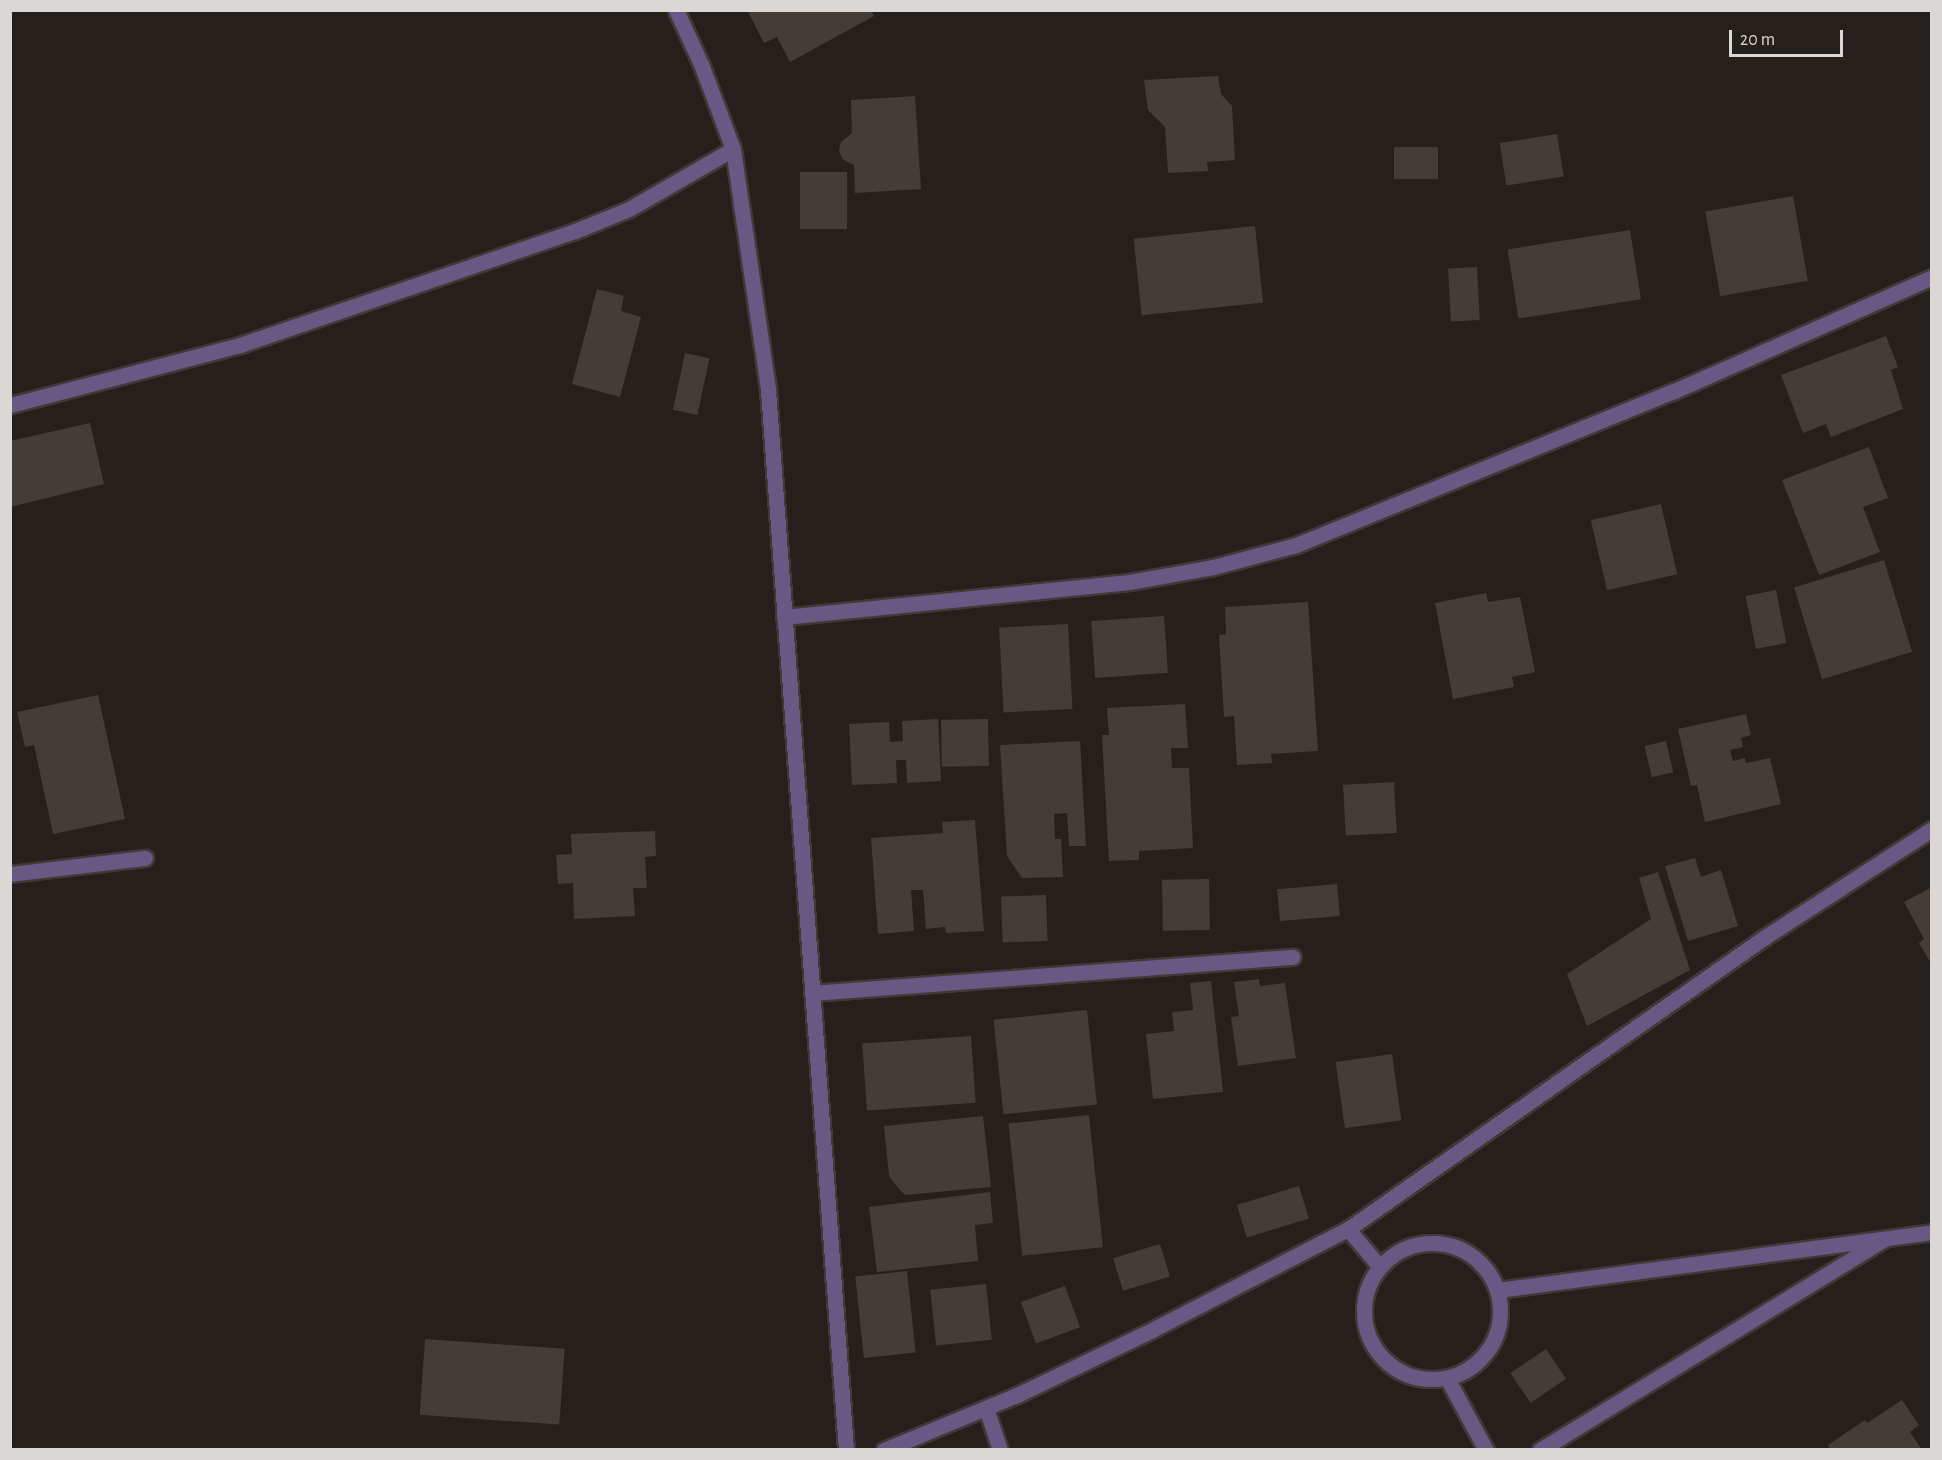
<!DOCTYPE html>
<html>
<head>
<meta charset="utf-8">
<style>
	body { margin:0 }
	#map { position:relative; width:1942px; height:1460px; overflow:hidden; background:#26201c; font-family:"Alegreya Sans",sans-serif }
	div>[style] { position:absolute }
	.building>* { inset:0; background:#433c37; transform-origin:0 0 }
	.roads { filter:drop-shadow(2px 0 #3f3a36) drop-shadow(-2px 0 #3f3a36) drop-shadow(0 2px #3f3a36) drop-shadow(0 -2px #3f3a36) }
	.minor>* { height:15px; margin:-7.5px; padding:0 7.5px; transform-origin:7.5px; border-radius:7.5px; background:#685984 }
	.minor>.ring { margin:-7.5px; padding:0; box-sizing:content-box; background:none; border:15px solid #685984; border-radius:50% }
	span { translate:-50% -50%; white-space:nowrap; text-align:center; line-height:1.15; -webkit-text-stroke:5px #26201c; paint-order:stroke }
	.frame { position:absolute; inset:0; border:12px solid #dbd7d4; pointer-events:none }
	.scale { position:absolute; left:1729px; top:30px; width:114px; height:27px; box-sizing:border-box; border:3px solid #dbd7d4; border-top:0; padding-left:8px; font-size:18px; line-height:21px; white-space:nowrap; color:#dbd7d4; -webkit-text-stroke:4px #26201c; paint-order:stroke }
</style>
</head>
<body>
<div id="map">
	<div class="building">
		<div style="clip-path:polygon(747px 10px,871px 10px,874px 16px,790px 62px,777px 37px,764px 43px)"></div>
		<div style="clip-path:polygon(1218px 76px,1221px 94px,1232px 106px,1235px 160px,1207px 162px,1208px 171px,1168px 173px,1165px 127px,1148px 110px,1144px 80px)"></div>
		<div style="clip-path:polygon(915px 96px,921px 189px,855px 193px,854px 165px,842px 159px,839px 150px,841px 142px,852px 133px,851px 100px)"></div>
		<div style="left:1557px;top:134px;width:43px;height:58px;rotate:81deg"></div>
		<div style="left:1438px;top:147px;width:32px;height:44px;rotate:90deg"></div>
		<div style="left:800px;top:172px;width:47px;height:57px"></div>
		<div style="left:1793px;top:196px;width:86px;height:89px;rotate:80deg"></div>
		<div style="left:1255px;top:226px;width:77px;height:122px;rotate:84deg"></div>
		<div style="left:1630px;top:230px;width:70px;height:124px;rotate:81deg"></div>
		<div style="left:1477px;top:267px;width:53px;height:29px;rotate:87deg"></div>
		<div style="clip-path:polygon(597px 289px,624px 296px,621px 311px,641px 317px,620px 397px,572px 384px)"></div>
		<div style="clip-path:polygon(1886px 336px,1898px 367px,1891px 370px,1903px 409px,1831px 437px,1826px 424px,1803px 433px,1781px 375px)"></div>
		<div style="left:685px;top:353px;width:25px;height:58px;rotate:12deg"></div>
		<div style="clip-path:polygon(90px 423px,104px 484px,10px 507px,10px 441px)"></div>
		<div style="clip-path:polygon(1869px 447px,1888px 498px,1863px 507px,1880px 552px,1819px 575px,1782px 480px)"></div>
		<div style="left:1661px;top:504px;width:72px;height:72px;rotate:77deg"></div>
		<div style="left:1884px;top:560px;width:96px;height:94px;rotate:73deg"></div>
		<div style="left:1776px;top:590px;width:54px;height:31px;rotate:79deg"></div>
		<div style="clip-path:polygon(1486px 593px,1488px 602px,1520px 597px,1535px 672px,1512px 677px,1514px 687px,1453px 699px,1435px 603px)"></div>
		<div style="clip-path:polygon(1308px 602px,1318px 751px,1271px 754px,1272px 763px,1237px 765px,1234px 716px,1224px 717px,1219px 635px,1226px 634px,1225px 607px)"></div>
		<div style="left:1164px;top:616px;width:57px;height:73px;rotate:86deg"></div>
		<div style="left:1068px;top:624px;width:85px;height:69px;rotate:87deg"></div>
		<div style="clip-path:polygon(98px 695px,125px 819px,53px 834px,34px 745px,25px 747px,17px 712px)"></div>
		<div style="clip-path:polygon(1185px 704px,1188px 748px,1171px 748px,1172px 768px,1189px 768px,1193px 848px,1139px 851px,1139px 860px,1109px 861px,1102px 735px,1109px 735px,1107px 708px)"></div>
		<div style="clip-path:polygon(1746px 714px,1751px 735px,1741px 738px,1743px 747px,1730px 750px,1733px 761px,1745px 758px,1746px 763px,1770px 758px,1781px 804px,1705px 822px,1697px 785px,1691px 786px,1678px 729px)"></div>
		<div style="clip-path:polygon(938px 719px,941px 781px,907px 783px,906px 760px,896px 760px,897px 783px,852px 785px,849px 724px,889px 722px,890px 742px,903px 741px,902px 721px)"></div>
		<div style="left:988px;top:719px;width:47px;height:47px;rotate:89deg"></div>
		<div style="clip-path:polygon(1080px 741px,1086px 846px,1069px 846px,1067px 813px,1054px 814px,1055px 839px,1061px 839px,1063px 877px,1022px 878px,1007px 856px,1000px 745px)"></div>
		<div style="left:1666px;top:741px;width:32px;height:22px;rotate:77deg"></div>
		<div style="left:1394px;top:782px;width:51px;height:51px;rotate:87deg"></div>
		<div style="clip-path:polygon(975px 820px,984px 931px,946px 933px,945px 927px,926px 929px,923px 890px,911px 890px,914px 931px,878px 934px,871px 838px,943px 833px,942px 822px)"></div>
		<div style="clip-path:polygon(655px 831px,656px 856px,645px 857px,647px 888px,633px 888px,635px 916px,574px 919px,573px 883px,558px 884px,556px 855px,572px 854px,571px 834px)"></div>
		<div style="clip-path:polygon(1695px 858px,1701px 877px,1721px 870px,1738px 926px,1688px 941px,1665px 866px)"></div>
		<div style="clip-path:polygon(1658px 872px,1690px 970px,1587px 1026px,1567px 974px,1651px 919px,1639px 878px)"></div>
		<div style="left:1209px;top:879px;width:51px;height:47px;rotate:89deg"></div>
		<div style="left:1337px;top:884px;width:32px;height:60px;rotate:85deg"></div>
		<div style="clip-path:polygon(1932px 887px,1932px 965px,1919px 943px,1924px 939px,1904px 902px)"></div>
		<div style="left:1046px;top:895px;width:46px;height:45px;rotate:88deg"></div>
		<div style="clip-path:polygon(1259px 979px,1260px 986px,1285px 983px,1296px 1058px,1238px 1066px,1231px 1017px,1239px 1016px,1234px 982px)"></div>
		<div style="clip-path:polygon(1211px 981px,1223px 1092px,1153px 1099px,1146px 1034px,1174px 1031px,1172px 1012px,1193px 1010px,1190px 983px)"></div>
		<div style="left:1087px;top:1010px;width:95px;height:94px;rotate:84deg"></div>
		<div style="left:971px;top:1036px;width:67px;height:109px;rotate:86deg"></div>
		<div style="left:1392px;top:1054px;width:67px;height:57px;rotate:82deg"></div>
		<div style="left:1089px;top:1115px;width:133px;height:81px;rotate:84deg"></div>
		<div style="clip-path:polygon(983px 1116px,991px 1187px,905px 1195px,899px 1189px,889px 1176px,884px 1126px)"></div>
		<div style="left:1299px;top:1186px;width:34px;height:65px;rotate:73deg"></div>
		<div style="clip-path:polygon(990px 1192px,993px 1223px,975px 1225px,978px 1261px,877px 1272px,869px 1207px)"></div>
		<div style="left:1160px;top:1244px;width:34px;height:49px;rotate:73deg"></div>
		<div style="left:907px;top:1271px;width:82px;height:52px;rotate:84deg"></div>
		<div style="left:986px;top:1284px;width:56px;height:56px;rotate:84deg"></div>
		<div style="left:1065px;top:1286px;width:44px;height:47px;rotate:70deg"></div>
		<div style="left:425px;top:1339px;width:140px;height:76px;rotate:4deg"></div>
		<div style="left:1546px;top:1349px;width:36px;height:43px;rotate:56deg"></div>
		<div style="clip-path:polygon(1902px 1400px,1919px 1425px,1910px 1432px,1922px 1450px,1830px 1450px,1828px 1445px,1865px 1420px,1867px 1423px)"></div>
	</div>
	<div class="roads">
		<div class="minor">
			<div style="left:676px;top:10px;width:60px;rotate:65.2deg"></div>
			<div style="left:701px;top:64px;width:91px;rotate:69.4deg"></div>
			<div style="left:733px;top:149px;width:244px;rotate:81.7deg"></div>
			<div style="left:768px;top:390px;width:1063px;rotate:85.79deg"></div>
			<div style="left:10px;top:405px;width:238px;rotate:-14.6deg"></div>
			<div style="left:240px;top:345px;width:354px;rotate:-18.8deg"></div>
			<div style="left:575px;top:231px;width:58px;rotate:-22.2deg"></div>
			<div style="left:629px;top:209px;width:120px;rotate:-30deg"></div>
			<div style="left:784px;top:617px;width:347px;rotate:-5.8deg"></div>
			<div style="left:1129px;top:582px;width:85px;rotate:-10.1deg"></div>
			<div style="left:1213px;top:567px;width:86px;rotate:-14.8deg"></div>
			<div style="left:1296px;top:545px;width:408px;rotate:-22.2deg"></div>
			<div style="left:1674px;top:391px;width:282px;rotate:-23.8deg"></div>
			<div style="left:10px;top:874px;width:136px;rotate:-6.8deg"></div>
			<div style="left:812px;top:993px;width:482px;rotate:-4.3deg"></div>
			<div style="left:1348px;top:1229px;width:48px;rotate:50deg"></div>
			<div class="ring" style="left:1364px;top:1243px;width:121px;height:121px"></div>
			<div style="left:1498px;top:1290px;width:438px;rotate:-7.6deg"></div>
			<div style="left:1447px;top:1378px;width:82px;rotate:61.6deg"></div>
			<div style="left:986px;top:1408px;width:44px;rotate:71.6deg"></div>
			<div style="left:884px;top:1450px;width:144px;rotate:-22.5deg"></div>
			<div style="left:1017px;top:1395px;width:150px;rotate:-25.7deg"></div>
			<div style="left:1152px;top:1330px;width:220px;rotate:-27.3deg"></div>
			<div style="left:1348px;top:1229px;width:509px;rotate:-35deg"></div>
			<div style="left:1765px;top:937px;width:199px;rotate:-32.9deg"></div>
			<div style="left:1540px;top:1450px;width:402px;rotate:-31.5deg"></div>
		</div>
	</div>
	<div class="frame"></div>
	<div class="scale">20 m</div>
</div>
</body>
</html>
